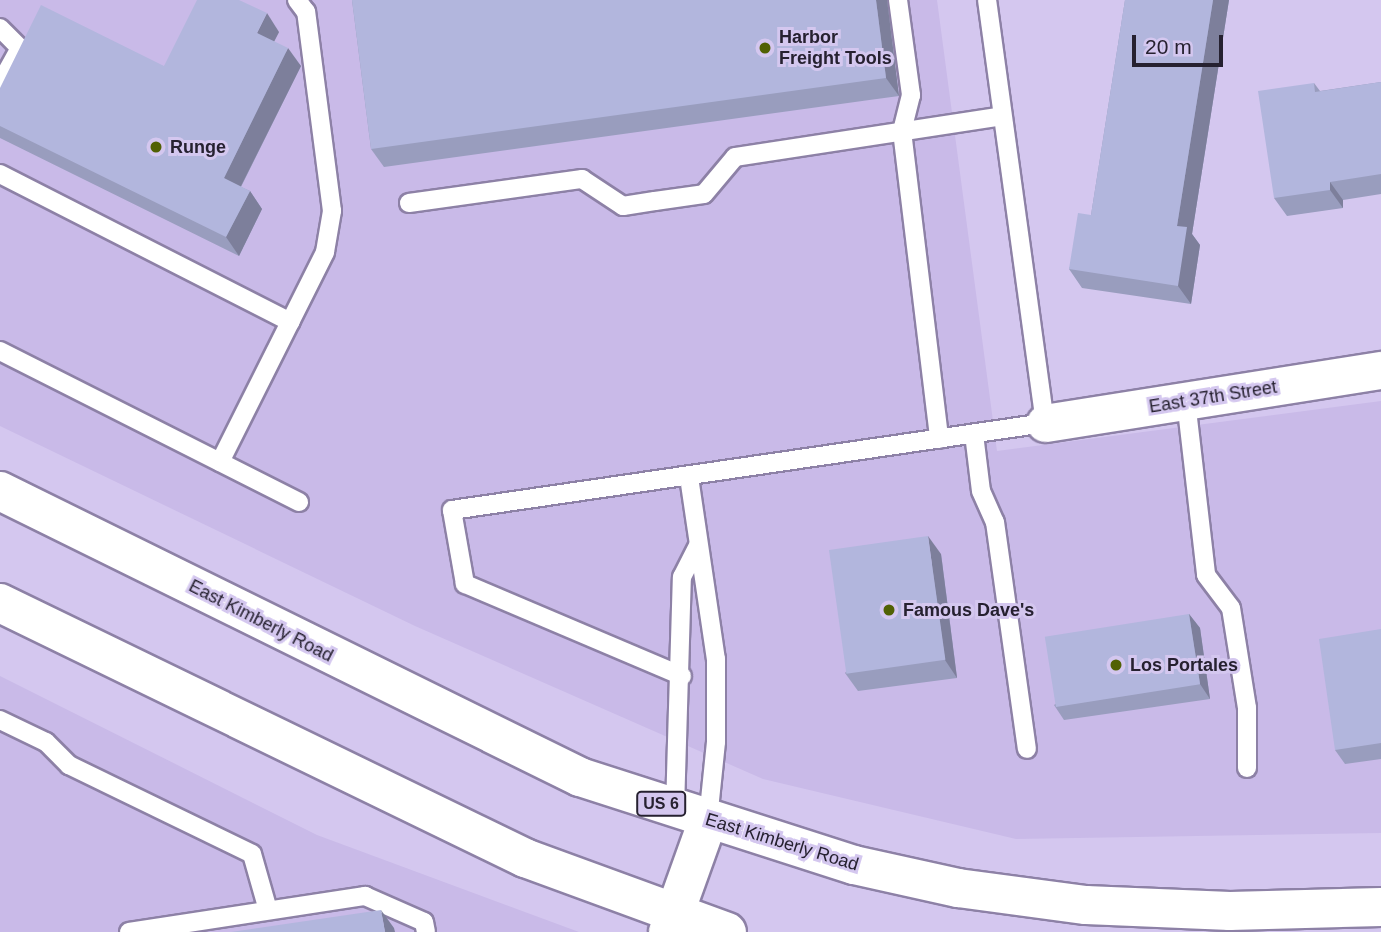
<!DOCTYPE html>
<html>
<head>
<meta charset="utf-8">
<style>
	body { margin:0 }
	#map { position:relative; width:1381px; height:932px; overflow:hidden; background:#d4c7ef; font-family:Helvetica,sans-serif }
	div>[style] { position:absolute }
	.built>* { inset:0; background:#c9bae8 }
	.roads { filter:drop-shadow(2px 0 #8d81a6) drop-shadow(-2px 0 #8d81a6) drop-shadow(0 2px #8d81a6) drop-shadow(0 -2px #8d81a6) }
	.lane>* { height:18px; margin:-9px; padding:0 9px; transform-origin:9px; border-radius:9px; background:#fff }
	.street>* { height:37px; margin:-18.5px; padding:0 18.5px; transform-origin:18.5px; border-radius:18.5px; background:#fff }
	.secondary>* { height:38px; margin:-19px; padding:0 19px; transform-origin:19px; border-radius:19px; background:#fff }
	.primary>* { height:38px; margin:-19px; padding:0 19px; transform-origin:19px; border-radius:19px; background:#fff }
	.wall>* { inset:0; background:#999dbe }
	.shaded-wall>* { inset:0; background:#7d7f9b }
	.building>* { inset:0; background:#b2b6dd; transform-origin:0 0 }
	.dots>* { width:19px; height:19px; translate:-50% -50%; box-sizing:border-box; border:4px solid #d4c7ef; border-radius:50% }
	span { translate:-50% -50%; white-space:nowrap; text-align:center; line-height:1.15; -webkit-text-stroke:6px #d4c7ef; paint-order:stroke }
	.shield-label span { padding:2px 5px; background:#d4c7ef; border:2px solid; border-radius:5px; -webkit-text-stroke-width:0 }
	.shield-label { font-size:16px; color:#262130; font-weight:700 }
	.poi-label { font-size:18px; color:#262130; font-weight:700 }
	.left { translate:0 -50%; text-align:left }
	.street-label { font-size:18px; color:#262130 }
	.scale { position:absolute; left:1132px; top:35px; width:91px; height:32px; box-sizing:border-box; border:4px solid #262130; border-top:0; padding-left:9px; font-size:21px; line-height:24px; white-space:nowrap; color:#262130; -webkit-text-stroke:5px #d4c7ef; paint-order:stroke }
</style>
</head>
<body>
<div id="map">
	<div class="built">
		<div style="clip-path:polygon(0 0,937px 0,997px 451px,1381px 401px,1381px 833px,1016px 839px,763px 779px,415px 626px,0 426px)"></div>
		<div style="clip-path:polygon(0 676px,317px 835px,579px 932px,0 932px)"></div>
	</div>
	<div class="roads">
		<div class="lane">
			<div style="left:898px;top:0;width:96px;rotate:82.2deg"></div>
			<div style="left:911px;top:95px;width:37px;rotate:104deg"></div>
			<div style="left:902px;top:131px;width:310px;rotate:83.1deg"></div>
			<div style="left:0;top:28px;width:28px;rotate:45deg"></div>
			<div style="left:20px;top:48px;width:41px;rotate:119.1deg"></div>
			<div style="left:0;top:174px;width:326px;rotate:27deg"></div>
			<div style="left:409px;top:203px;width:175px;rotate:-7.9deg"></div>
			<div style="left:582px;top:179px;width:49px;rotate:33.4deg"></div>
			<div style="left:623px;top:206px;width:32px;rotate:-9deg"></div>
			<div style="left:655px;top:201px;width:49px;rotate:-8.1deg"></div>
			<div style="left:704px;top:194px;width:48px;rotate:-50deg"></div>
			<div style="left:735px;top:157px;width:270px;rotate:-8.7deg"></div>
			<div style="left:0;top:351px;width:335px;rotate:26.8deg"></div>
			<div style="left:1186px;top:401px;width:175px;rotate:83.4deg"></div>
			<div style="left:1206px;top:575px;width:41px;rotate:52.9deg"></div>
			<div style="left:1231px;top:608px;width:101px;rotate:80.9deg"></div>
			<div style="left:1247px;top:708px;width:60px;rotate:90deg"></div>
			<div style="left:974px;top:434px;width:57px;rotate:83deg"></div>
			<div style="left:981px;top:491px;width:34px;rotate:66deg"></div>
			<div style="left:995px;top:522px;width:229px;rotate:82deg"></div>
			<div style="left:220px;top:462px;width:235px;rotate:-63.4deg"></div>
			<div style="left:325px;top:252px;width:42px;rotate:-80.3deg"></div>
			<div style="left:332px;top:211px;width:201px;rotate:-97.4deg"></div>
			<div style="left:306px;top:12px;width:15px;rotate:-127deg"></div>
			<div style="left:689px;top:477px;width:184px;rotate:81.6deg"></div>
			<div style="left:716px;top:659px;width:83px;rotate:90deg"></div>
			<div style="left:716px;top:742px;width:78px;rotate:95.9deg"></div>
			<div style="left:682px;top:676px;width:236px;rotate:-157deg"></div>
			<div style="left:465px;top:584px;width:75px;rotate:-100deg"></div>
			<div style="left:452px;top:510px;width:599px;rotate:-8.35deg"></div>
			<div style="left:1045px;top:423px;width:427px;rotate:-97.8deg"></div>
			<div style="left:0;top:720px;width:51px;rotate:25.6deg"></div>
			<div style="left:46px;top:742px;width:33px;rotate:45deg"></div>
			<div style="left:69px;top:765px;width:203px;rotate:25.9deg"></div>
			<div style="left:252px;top:854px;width:58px;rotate:74.1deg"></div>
			<div style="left:675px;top:809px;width:232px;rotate:-88.3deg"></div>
			<div style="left:682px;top:577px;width:35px;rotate:-63deg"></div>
			<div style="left:129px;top:932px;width:239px;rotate:-8.7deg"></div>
			<div style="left:365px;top:896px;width:64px;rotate:23.8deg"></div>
			<div style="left:424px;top:922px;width:10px;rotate:79deg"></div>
		</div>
		<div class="street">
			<div style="left:1045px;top:423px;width:340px;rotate:-9deg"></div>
		</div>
		<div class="secondary">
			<div style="left:668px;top:932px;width:119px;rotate:-70.3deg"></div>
		</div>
		<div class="primary">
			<div style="left:0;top:491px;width:647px;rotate:26.25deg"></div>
			<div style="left:580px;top:777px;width:288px;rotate:17.8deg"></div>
			<div style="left:854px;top:865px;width:107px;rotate:12.5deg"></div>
			<div style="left:958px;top:888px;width:129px;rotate:7.6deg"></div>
			<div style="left:1086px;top:905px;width:144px;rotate:2.4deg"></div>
			<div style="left:1230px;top:911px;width:151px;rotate:-1.5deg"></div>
			<div style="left:0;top:603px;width:584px;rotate:25.91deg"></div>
			<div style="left:525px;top:858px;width:215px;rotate:20.1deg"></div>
		</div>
	</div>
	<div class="wall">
		<div style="clip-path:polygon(352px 0,887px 0,899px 96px,384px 167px,371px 149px)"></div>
		<div style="clip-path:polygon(1125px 0,1229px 0,1192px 234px,1200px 245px,1191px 304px,1082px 288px,1069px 269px,1091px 215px)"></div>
		<div style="clip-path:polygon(279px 32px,274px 42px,301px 66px,241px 187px,250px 191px,262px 209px,239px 256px,0 138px,0 88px,164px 66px)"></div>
		<div style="clip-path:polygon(1381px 82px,1381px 194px,1343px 200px,1343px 208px,1287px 216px,1274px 198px,1314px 83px,1320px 91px)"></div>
		<div style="clip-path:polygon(941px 554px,957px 678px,858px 691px,845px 673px)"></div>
		<div style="clip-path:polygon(1189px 614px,1200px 628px,1210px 699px,1064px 720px,1054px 705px)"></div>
		<div style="clip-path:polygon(1381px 629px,1381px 759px,1345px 764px,1335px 750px)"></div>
	</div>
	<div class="shaded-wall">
		<div style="clip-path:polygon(876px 0,887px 0,899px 96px,886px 78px)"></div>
		<div style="clip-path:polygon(1213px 0,1229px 0,1192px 234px,1200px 245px,1191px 304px,1178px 286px,1177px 226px)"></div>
		<div style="clip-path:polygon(267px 13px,279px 32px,269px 51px,257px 33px)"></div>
		<div style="clip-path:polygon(288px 48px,301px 66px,236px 196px,224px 178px)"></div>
		<div style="clip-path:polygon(1330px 182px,1343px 200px,1343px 208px,1330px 190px)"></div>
		<div style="clip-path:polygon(250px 191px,262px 209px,239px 256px,226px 237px)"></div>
		<div style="clip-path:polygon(928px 536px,941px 554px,957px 678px,945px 660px)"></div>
		<div style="clip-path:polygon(1189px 614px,1200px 628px,1210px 699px,1200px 684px)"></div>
		<div style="clip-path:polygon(381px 910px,394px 928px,395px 932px,385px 932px)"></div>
	</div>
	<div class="building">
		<div style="clip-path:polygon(197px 0,239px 0,267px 13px,257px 33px,288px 48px,224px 178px,250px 191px,226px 237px,0 126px,0 88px,41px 5px,164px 66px)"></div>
		<div style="clip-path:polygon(352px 0,876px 0,886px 78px,371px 149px)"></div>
		<div style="clip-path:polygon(1125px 0,1213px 0,1177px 226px,1187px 227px,1178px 286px,1069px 269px,1078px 213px,1091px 215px)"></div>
		<div style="clip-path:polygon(1381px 82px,1381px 174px,1330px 182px,1330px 190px,1274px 198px,1258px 91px,1314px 83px,1315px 92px)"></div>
		<div style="left:928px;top:536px;width:125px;height:100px;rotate:82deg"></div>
		<div style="left:1189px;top:614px;width:71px;height:146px;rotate:81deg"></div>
		<div style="clip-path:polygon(1381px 629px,1381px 743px,1335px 750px,1319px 639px)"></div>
		<div style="clip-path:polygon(381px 910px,385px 932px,231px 932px)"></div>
	</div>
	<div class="dots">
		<div style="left:765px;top:48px;background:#516104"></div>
		<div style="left:156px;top:147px;background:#516104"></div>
		<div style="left:889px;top:610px;background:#516104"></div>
		<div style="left:1116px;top:665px;background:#516104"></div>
	</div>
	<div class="shield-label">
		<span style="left:661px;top:804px">US 6</span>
	</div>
	<div class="poi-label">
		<span class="left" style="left:779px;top:48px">Harbor<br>Freight Tools</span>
		<span class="left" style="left:170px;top:147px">Runge</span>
		<span class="left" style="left:903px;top:610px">Famous Dave's</span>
		<span class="left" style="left:1130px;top:665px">Los Portales</span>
	</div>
	<div class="street-label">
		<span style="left:1213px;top:397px;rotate:-9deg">East 37th Street</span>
		<span style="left:261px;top:621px;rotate:27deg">East Kimberly Road</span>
		<span style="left:782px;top:842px;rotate:17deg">East Kimberly Road</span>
	</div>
	<div class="scale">20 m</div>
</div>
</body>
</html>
